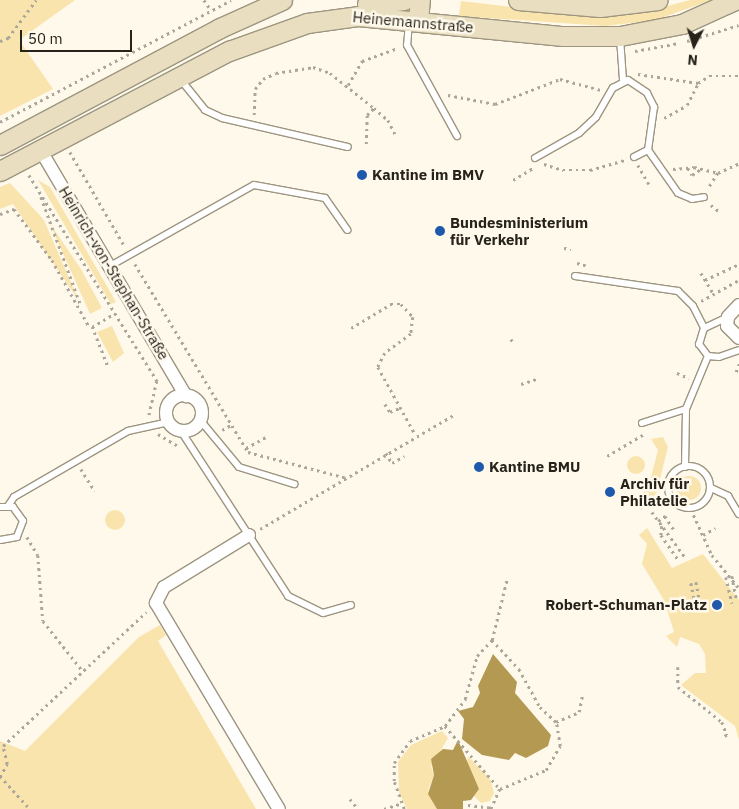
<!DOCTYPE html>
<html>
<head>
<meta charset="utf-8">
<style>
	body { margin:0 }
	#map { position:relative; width:739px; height:809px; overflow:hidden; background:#fef9eb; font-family:"IBM Plex Sans",sans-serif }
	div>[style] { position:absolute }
	.green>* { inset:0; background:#fae4ad }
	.round { border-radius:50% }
	.water>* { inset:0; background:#b49952 }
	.path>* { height:2.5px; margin-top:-1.25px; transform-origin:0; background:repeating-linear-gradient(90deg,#aaa69a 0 2.5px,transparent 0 6.5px) }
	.roads { filter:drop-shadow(1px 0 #9d9580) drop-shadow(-1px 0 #9d9580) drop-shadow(0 1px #9d9580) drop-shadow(0 -1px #9d9580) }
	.service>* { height:6px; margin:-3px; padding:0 3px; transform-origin:3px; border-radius:3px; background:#fff }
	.service>.ring { margin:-3px; padding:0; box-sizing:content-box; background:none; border:6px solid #fff; border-radius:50% }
	.minor>* { height:12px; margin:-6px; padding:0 6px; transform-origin:6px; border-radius:6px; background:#fff }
	.minor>.ring { margin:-6px; padding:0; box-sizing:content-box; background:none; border:12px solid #fff; border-radius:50% }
	.secondary>* { height:19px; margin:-9.5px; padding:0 9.5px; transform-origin:9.5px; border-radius:9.5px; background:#e9dfc0 }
	.dots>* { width:14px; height:14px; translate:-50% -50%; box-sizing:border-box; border:2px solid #fef9eb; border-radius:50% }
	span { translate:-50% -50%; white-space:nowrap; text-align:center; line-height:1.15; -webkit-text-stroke:5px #fef9eb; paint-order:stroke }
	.street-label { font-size:15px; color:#26231b }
	.poi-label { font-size:15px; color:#26231b; font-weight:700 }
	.left { translate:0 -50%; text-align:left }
	.right { translate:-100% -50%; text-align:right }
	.north { position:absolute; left:669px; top:20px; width:50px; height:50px; -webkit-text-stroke:4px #fef9eb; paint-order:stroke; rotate:185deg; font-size:14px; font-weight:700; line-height:20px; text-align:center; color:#26231b }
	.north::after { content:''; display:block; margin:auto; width:18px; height:22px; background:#26231b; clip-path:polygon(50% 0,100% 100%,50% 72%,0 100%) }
	.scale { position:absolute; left:20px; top:30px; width:112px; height:22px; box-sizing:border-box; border:2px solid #26231b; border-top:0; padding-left:6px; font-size:15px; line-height:18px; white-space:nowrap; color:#26231b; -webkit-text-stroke:4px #fef9eb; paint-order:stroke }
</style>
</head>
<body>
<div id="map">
	<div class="green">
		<div style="clip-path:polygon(0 0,75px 0,19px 40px,53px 89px,0 116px)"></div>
		<div style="clip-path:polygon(690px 0,711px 0,656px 20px,605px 26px,459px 16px,461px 1px,590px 16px,641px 13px)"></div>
		<div style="clip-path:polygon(38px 180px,50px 187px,116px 302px,111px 304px)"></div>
		<div style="clip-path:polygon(10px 183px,44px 220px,79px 301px,13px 204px,0 209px,0 187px)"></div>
		<div style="clip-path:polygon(49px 222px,81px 269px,102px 308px,90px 314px)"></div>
		<div style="clip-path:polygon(112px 326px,124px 353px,113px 362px,97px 332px)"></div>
		<div style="clip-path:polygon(663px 437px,668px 447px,656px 495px,641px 510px,636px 497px,648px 489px,658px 450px,651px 439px)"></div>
		<div class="round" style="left:627px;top:456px;width:18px;height:18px"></div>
		<div class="round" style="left:677px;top:476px;width:24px;height:24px"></div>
		<div class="round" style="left:105px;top:510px;width:20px;height:20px"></div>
		<div style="clip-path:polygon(647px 528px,672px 568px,703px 554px,739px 600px,739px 740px,735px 726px,681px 685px,695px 673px,706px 673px,705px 654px,699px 644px,680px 637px,677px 647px,666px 636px,674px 632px,664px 600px,642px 564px,647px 544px,639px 535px)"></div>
		<div style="clip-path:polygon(160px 625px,166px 635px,158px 641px,256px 809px,0 809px,0 741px,25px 751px,139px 637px)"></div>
		<div style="clip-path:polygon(442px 731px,448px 738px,431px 767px,434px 775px,428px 790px,437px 809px,407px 809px,399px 792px,398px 762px,411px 745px)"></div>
		<div style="clip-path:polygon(468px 756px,490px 779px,494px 793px,490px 801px,481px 803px,474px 796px,477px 786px,467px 764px)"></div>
	</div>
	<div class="water">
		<div style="clip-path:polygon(493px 654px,517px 682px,515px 693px,551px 735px,548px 746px,526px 758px,515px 753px,509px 760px,482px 755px,462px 739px,464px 719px,458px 711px,473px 707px,480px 693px,478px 686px)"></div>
		<div style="clip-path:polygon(458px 740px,479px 789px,471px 800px,463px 801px,463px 809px,437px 809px,428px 794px,434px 775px,431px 759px,443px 749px,453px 750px)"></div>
	</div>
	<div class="path">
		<div style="left:204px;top:0;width:12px;rotate:55deg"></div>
		<div style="left:0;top:41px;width:9px;rotate:-21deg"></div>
		<div style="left:8px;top:38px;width:47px;rotate:-53.6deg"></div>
		<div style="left:687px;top:41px;width:54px;rotate:-17.1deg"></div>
		<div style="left:635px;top:51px;width:45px;rotate:-10.3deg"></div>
		<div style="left:638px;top:74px;width:61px;rotate:8.5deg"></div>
		<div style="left:348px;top:85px;width:28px;rotate:-60deg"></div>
		<div style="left:362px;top:61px;width:37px;rotate:-20deg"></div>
		<div style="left:448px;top:95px;width:48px;rotate:10.8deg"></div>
		<div style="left:495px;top:104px;width:70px;rotate:-21deg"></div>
		<div style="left:560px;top:79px;width:42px;rotate:15deg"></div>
		<div style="left:254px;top:115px;width:26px;rotate:-88deg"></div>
		<div style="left:255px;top:89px;width:13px;rotate:-51deg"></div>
		<div style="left:263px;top:79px;width:14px;rotate:-25deg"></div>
		<div style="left:276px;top:73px;width:37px;rotate:-9deg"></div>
		<div style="left:313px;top:67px;width:18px;rotate:19deg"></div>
		<div style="left:330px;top:73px;width:56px;rotate:38.5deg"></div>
		<div style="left:664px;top:118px;width:26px;rotate:-29deg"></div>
		<div style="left:687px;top:105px;width:25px;rotate:-63deg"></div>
		<div style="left:698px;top:83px;width:13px;rotate:-32deg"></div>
		<div style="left:709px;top:76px;width:30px"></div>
		<div style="left:0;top:122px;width:261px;rotate:-27.8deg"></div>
		<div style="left:366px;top:144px;width:29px;rotate:-88deg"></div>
		<div style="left:367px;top:115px;width:10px;rotate:-45deg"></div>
		<div style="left:374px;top:108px;width:18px;rotate:41deg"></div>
		<div style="left:388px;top:120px;width:16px;rotate:63deg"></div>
		<div style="left:70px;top:152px;width:110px;rotate:59.9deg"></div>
		<div style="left:544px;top:164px;width:20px;rotate:18deg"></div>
		<div style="left:563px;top:170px;width:27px"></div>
		<div style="left:590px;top:170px;width:37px;rotate:-16deg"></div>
		<div style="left:638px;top:165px;width:22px;rotate:60deg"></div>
		<div style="left:688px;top:168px;width:8px;rotate:60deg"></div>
		<div style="left:692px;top:175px;width:11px;rotate:-34deg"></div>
		<div style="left:673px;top:169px;width:21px;rotate:-5deg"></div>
		<div style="left:694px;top:167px;width:25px;rotate:14deg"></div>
		<div style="left:718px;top:173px;width:19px;rotate:122deg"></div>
		<div style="left:718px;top:173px;width:23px;rotate:-25deg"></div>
		<div style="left:29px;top:175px;width:243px;rotate:58.1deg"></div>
		<div style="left:157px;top:381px;width:36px;rotate:103deg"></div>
		<div style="left:513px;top:180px;width:23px;rotate:-31deg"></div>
		<div style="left:41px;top:197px;width:116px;rotate:69.8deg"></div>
		<div style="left:711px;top:205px;width:11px;rotate:38deg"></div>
		<div style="left:0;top:214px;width:15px;rotate:-20deg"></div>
		<div style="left:14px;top:209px;width:64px;rotate:53.3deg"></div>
		<div style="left:52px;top:260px;width:78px;rotate:60.8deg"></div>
		<div style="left:564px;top:248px;width:7px;rotate:8deg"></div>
		<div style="left:577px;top:263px;width:11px;rotate:15deg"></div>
		<div style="left:135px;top:264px;width:219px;rotate:59deg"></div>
		<div style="left:248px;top:452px;width:102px;rotate:14.7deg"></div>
		<div style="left:701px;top:273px;width:23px;rotate:59deg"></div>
		<div style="left:705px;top:280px;width:38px;rotate:-25deg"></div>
		<div style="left:701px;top:301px;width:43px;rotate:-28.9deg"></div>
		<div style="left:351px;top:328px;width:47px;rotate:-31deg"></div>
		<div style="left:391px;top:304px;width:10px"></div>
		<div style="left:401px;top:304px;width:18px;rotate:47deg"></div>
		<div style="left:413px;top:317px;width:17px;rotate:97deg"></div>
		<div style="left:411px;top:334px;width:32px;rotate:144deg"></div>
		<div style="left:385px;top:353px;width:16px;rotate:117deg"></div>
		<div style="left:378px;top:367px;width:77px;rotate:61.1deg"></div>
		<div style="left:511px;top:339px;width:6px;rotate:59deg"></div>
		<div style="left:107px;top:365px;width:41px;rotate:-111.5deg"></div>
		<div style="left:92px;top:327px;width:26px;rotate:-31deg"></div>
		<div style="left:736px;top:372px;width:9px;rotate:-69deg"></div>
		<div style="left:677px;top:373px;width:13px;rotate:23deg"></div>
		<div style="left:521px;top:384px;width:19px;rotate:-18deg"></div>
		<div style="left:385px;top:404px;width:9px;rotate:58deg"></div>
		<div style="left:390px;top:412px;width:11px;rotate:-22deg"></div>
		<div style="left:222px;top:430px;width:10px;rotate:-29deg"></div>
		<div style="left:158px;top:434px;width:23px;rotate:31deg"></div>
		<div style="left:246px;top:448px;width:23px;rotate:-29deg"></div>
		<div style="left:386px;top:453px;width:12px;rotate:59deg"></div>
		<div style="left:392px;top:463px;width:14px;rotate:-30deg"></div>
		<div style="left:607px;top:456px;width:43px;rotate:-30.7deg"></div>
		<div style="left:81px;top:469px;width:26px;rotate:58deg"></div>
		<div style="left:691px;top:509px;width:51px;rotate:65.5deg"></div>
		<div style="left:712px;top:555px;width:43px;rotate:50.7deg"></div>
		<div style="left:652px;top:512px;width:56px;rotate:53.7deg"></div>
		<div style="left:658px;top:521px;width:9px;rotate:-36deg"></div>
		<div style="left:665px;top:516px;width:17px;rotate:57deg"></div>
		<div style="left:662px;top:526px;width:9px;rotate:96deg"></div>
		<div style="left:661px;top:535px;width:32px;rotate:55deg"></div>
		<div style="left:260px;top:529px;width:226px;rotate:-30.5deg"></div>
		<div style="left:703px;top:535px;width:14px;rotate:-30deg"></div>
		<div style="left:27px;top:537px;width:21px;rotate:59deg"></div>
		<div style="left:38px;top:555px;width:66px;rotate:85.7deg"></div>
		<div style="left:43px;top:621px;width:63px;rotate:51.5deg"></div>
		<div style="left:732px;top:576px;width:26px;rotate:79deg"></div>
		<div style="left:726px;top:577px;width:27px;rotate:77deg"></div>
		<div style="left:696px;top:582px;width:25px;rotate:79deg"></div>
		<div style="left:691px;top:583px;width:25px;rotate:79deg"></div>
		<div style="left:492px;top:640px;width:40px;rotate:47deg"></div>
		<div style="left:519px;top:669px;width:43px;rotate:61.1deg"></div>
		<div style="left:540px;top:707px;width:22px;rotate:43deg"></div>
		<div style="left:678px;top:667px;width:20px;rotate:90deg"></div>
		<div style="left:678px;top:687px;width:56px;rotate:38.5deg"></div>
		<div style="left:722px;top:722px;width:14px;rotate:69deg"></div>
		<div style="left:727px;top:735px;width:6px;rotate:149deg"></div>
		<div style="left:445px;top:726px;width:34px;rotate:-53deg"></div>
		<div style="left:465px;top:699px;width:45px;rotate:-74.4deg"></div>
		<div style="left:477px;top:656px;width:22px;rotate:-47deg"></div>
		<div style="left:492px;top:640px;width:63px;rotate:-76.2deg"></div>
		<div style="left:3px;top:746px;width:196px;rotate:-43.1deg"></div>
		<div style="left:0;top:776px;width:45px;rotate:47.7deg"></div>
		<div style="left:0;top:777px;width:15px;rotate:-62deg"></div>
		<div style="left:7px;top:764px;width:18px;rotate:-103deg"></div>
		<div style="left:500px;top:789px;width:50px;rotate:-22.4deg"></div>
		<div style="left:546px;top:770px;width:28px;rotate:-60deg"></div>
		<div style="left:560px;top:746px;width:24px;rotate:-99deg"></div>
		<div style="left:556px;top:722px;width:25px;rotate:-23deg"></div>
		<div style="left:579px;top:712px;width:16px;rotate:-79deg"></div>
		<div style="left:350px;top:799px;width:13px;rotate:51deg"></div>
		<div style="left:468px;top:805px;width:23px;rotate:7deg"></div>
		<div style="left:384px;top:809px;width:16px;rotate:-18deg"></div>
		<div style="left:404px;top:809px;width:30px;rotate:-110deg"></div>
		<div style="left:394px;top:781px;width:18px;rotate:-90deg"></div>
		<div style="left:394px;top:763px;width:27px;rotate:-54deg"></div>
		<div style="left:410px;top:741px;width:38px;rotate:-23deg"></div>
		<div style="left:445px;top:726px;width:84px;rotate:48.9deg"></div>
		<div style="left:500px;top:789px;width:22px;rotate:114deg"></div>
	</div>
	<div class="roads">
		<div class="service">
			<div style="left:409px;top:23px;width:22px;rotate:95deg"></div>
			<div style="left:407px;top:45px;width:104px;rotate:61.2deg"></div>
			<div style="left:620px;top:38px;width:42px;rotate:85.9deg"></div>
			<div style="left:181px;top:80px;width:38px;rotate:51deg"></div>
			<div style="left:205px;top:110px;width:19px;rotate:25deg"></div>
			<div style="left:222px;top:118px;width:129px;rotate:13deg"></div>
			<div style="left:634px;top:157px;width:16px;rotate:-27deg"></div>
			<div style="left:535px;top:158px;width:51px;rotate:-29.6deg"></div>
			<div style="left:579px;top:133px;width:23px;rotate:-43deg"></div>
			<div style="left:596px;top:117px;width:34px;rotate:-60deg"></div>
			<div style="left:613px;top:88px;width:17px;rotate:-28deg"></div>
			<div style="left:628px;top:80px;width:23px;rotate:34deg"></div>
			<div style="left:647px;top:93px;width:16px;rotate:63deg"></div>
			<div style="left:654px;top:107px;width:43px;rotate:97.9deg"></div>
			<div style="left:648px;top:150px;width:52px;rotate:55.1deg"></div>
			<div style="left:678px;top:193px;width:15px;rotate:23deg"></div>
			<div style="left:692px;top:199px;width:12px;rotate:-9deg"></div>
			<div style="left:110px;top:266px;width:165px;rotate:-29.4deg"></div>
			<div style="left:254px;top:185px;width:72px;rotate:10.4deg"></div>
			<div style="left:325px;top:198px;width:39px;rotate:55deg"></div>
			<div style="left:575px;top:276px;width:104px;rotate:8.3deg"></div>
			<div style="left:678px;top:291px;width:21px;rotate:45deg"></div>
			<div style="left:693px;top:306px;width:25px;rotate:63deg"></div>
			<div style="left:728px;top:317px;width:26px;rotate:155deg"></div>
			<div style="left:704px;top:328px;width:17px;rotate:107deg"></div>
			<div style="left:699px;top:344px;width:15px;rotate:53deg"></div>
			<div style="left:708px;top:356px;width:11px;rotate:5deg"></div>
			<div style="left:719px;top:357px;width:21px;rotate:-19deg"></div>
			<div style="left:200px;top:420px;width:61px;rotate:50.3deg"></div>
			<div style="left:239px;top:467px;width:58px;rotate:17.2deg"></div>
			<div style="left:642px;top:423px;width:46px;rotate:-17.7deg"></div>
			<div style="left:181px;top:431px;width:197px;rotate:57deg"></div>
			<div style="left:288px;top:596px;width:39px;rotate:26deg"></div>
			<div style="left:323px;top:613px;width:29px;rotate:-16deg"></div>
			<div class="ring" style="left:668px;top:466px;width:36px;height:36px"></div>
			<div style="left:685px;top:467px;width:58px;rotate:-89deg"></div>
			<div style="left:686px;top:409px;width:57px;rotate:-67.5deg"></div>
			<div style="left:711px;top:488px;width:19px;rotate:25deg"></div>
			<div style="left:728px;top:496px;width:21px;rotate:59deg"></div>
			<div style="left:8px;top:506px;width:11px;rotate:-56deg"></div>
			<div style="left:14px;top:497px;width:132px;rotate:-30.1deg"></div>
			<div style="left:128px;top:431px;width:42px;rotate:-12.4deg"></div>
			<div style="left:0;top:507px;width:13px"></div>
			<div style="left:13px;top:507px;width:17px;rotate:54deg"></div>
			<div style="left:23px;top:521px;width:17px;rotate:111deg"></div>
			<div style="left:17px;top:537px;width:17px;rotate:170deg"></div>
		</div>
		<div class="minor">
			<div style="left:41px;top:151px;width:285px;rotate:59.4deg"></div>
			<div style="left:739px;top:305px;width:16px;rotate:133deg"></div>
			<div style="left:728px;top:317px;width:9px;rotate:96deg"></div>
			<div style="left:727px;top:326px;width:17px;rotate:45deg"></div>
			<div class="ring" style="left:166px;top:395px;width:24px;height:24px"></div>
			<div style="left:249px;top:535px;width:100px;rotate:148.5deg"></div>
			<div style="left:164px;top:587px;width:18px;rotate:117deg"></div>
			<div style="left:156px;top:603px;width:240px;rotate:59.2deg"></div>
		</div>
		<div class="secondary">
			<div style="left:518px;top:0;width:82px;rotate:4.9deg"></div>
			<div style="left:600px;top:7px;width:58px;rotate:-6.9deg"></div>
			<div style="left:367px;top:4px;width:37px;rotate:-6deg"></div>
			<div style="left:418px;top:21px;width:21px;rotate:-85deg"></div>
			<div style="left:0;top:145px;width:249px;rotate:-28deg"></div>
			<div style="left:220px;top:28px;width:68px;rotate:-24.3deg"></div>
			<div style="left:0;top:171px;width:259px;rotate:-27.7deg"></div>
			<div style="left:229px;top:51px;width:83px;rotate:-19.7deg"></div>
			<div style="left:307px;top:23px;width:51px;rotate:-7.8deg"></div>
			<div style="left:358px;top:16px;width:206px;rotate:5.6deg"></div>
			<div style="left:563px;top:36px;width:57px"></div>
			<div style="left:620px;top:36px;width:63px;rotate:-11deg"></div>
			<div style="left:682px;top:24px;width:58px;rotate:-24.4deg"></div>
		</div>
	</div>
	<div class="dots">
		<div style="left:362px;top:175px;background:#1e59ab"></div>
		<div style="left:440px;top:231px;background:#1e59ab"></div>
		<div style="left:479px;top:467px;background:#1e59ab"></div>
		<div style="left:610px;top:492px;background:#1e59ab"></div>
		<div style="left:717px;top:605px;background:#1e59ab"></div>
	</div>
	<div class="street-label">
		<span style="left:413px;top:22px;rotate:5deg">Heinemannstraße</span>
		<span style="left:114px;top:273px;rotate:59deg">Heinrich-von-Stephan-Straße</span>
	</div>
	<div class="poi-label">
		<span class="left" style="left:372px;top:175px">Kantine im BMV</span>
		<span class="left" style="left:450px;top:231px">Bundesministerium<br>für Verkehr</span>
		<span class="left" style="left:489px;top:467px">Kantine BMU</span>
		<span class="left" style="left:620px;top:492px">Archiv für<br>Philatelie</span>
		<span class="right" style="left:707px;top:605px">Robert-Schuman-Platz</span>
	</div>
	<div class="north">N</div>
	<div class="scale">50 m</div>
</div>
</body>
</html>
